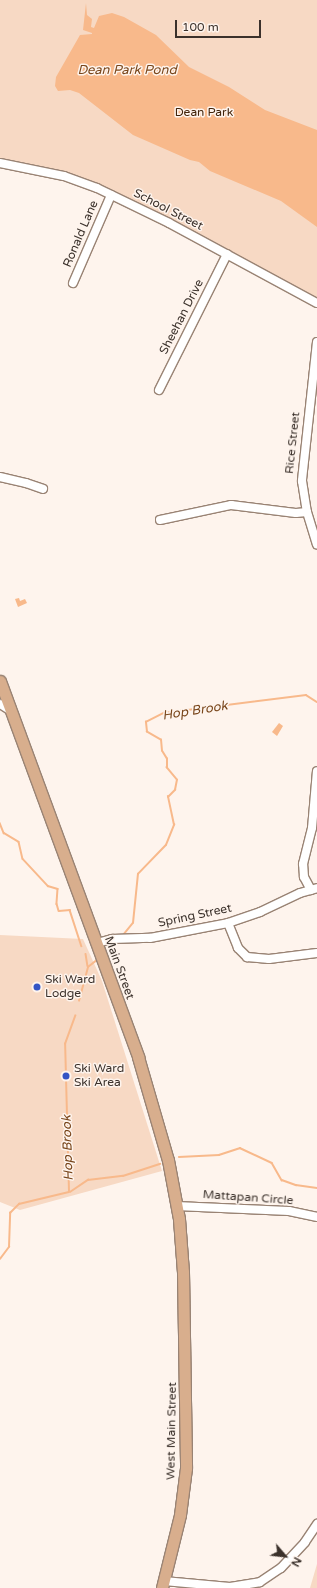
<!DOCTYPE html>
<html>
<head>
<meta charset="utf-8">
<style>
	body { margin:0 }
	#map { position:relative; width:317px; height:1588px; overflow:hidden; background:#fef4ed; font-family:"Varela Round",sans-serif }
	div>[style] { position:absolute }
	.green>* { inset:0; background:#f7d9c4 }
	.water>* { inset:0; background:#f8b98b }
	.stream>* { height:1.5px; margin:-0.75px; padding:0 0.75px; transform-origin:0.75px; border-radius:0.75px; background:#f8b98b }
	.roads { filter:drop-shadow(1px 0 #998374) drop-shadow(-1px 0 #998374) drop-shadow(0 1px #998374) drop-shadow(0 -1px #998374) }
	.minor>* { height:8px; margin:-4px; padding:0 4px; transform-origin:4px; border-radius:4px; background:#fff }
	.major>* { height:11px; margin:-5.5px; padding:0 5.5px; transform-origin:5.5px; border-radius:5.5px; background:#d8ae8d }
	.dots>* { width:11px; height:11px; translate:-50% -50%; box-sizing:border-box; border:2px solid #fef4ed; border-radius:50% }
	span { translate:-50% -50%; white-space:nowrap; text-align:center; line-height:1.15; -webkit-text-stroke:3px #fef4ed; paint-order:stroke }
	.park-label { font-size:12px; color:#43240a }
	.street-label { font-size:12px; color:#3b312b }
	.poi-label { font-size:12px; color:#3b312b }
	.left { translate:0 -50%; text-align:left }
	.water-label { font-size:13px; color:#79461b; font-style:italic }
	.north { position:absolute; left:265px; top:1536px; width:40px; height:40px; -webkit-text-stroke:3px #fef4ed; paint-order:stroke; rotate:118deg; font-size:11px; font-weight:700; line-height:16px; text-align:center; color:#3b312b }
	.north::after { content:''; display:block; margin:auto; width:14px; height:18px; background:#3b312b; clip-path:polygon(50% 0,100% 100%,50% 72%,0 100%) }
	.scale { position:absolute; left:175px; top:20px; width:86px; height:18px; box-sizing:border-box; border:2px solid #3b312b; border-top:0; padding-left:5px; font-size:12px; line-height:14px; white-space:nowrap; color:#3b312b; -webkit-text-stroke:3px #fef4ed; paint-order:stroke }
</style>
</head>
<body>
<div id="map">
	<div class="green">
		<div style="clip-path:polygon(0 0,317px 0,317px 301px,99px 187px,0 163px)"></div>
		<div style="clip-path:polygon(0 935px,83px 939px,102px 981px,162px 1171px,20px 1210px,0 1202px)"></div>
		<div style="clip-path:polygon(317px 1564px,317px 1588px,310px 1588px)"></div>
	</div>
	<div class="water">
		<div style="clip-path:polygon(86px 3px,87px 15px,92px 19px,91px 27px,94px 28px,99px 16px,112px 13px,124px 17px,156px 35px,189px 67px,229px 87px,265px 110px,317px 130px,317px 227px,281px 201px,210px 171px,199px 162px,190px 160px,133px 135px,79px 93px,70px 90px,58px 91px,55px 86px,56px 77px,80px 35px,92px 34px,92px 33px,83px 30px)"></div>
		<div style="clip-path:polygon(19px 598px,20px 601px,25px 599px,27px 603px,18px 607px,15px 599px)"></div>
		<div style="clip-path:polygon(279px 723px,283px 726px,277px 736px,272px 732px)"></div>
	</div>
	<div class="stream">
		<div style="left:0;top:823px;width:11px;rotate:68deg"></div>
		<div style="left:4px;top:833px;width:17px;rotate:31deg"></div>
		<div style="left:19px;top:842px;width:17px;rotate:77deg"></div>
		<div style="left:23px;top:859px;width:37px;rotate:47deg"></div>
		<div style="left:48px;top:886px;width:10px;rotate:17deg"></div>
		<div style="left:58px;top:889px;width:15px;rotate:94deg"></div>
		<div style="left:57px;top:904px;width:7px;rotate:74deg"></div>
		<div style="left:59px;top:911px;width:11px;rotate:-5deg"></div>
		<div style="left:70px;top:910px;width:38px;rotate:72deg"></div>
		<div style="left:124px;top:934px;width:14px;rotate:-51deg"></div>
		<div style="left:133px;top:923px;width:49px;rotate:-84.2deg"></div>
		<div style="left:138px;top:874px;width:40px;rotate:-46deg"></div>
		<div style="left:166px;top:845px;width:22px;rotate:-68deg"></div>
		<div style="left:174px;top:825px;width:29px;rotate:-102deg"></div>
		<div style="left:168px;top:797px;width:10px;rotate:-45deg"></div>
		<div style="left:175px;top:790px;width:10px;rotate:-79deg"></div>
		<div style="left:177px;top:780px;width:16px;rotate:-130deg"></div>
		<div style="left:167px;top:768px;width:9px;rotate:-90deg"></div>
		<div style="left:167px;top:759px;width:9px;rotate:-122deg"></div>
		<div style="left:162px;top:751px;width:11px;rotate:-95deg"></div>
		<div style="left:161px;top:740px;width:16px;rotate:-150deg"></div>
		<div style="left:147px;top:732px;width:10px;rotate:-96deg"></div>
		<div style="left:146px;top:722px;width:20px;rotate:-27deg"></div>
		<div style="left:164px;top:713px;width:143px;rotate:-7.2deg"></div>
		<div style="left:306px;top:695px;width:13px;rotate:32deg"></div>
		<div style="left:109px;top:951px;width:8px;rotate:-45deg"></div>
		<div style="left:86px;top:954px;width:12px;rotate:81deg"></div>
		<div style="left:79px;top:1001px;width:35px;rotate:-75deg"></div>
		<div style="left:88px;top:967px;width:11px;rotate:-38deg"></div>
		<div style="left:179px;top:1157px;width:40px;rotate:-2.9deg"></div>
		<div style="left:219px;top:1155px;width:22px;rotate:-18deg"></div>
		<div style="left:240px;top:1148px;width:35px;rotate:25deg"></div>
		<div style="left:272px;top:1163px;width:20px;rotate:60deg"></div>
		<div style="left:282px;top:1180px;width:15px;rotate:20deg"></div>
		<div style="left:296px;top:1185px;width:21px;rotate:8deg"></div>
		<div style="left:70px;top:1192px;width:22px;rotate:-34deg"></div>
		<div style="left:88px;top:1180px;width:35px;rotate:-7deg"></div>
		<div style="left:123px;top:1176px;width:39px;rotate:-18deg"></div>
		<div style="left:0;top:1259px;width:15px;rotate:-53deg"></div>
		<div style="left:9px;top:1247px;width:34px;rotate:-88deg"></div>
		<div style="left:10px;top:1213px;width:13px;rotate:-45deg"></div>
		<div style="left:19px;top:1204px;width:51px;rotate:-13.5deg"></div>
		<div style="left:69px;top:1192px;width:148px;rotate:-91.5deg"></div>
		<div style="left:65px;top:1044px;width:30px;rotate:-70deg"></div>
	</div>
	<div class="roads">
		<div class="minor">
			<div style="left:0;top:163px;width:65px;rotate:11.5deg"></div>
			<div style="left:64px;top:176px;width:35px;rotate:20deg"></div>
			<div style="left:97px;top:188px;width:80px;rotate:25.9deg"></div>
			<div style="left:169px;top:223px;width:168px;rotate:28.4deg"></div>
			<div style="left:73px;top:283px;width:96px;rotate:-66.6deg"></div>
			<div style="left:317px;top:342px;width:140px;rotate:96.2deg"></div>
			<div style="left:302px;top:481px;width:31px;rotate:81deg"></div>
			<div style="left:307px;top:512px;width:34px;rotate:73deg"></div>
			<div style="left:159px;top:390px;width:152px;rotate:-63.4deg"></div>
			<div style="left:0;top:477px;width:27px;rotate:13deg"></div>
			<div style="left:26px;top:483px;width:18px;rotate:19deg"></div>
			<div style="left:160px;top:520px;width:73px;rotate:-11.9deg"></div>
			<div style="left:231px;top:505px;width:65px;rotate:7deg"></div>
			<div style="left:296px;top:513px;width:11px;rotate:-5deg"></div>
			<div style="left:0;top:704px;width:13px;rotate:32deg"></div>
			<div style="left:311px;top:890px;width:15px;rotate:-118deg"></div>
			<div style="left:304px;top:877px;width:13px;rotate:-94deg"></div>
			<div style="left:303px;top:864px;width:37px;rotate:-76deg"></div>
			<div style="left:312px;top:828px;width:57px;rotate:-85deg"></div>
			<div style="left:228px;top:923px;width:27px;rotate:68deg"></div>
			<div style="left:238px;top:948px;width:13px;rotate:45deg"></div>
			<div style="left:247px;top:957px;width:22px;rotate:5deg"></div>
			<div style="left:269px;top:959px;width:48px;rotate:-7.1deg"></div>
			<div style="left:97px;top:943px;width:16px;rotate:-15deg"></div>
			<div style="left:112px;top:939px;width:38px;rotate:-2deg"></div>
			<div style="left:150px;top:938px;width:79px;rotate:-10.9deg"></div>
			<div style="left:228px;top:923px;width:34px;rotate:-19deg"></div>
			<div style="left:260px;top:912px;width:44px;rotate:-25.4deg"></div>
			<div style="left:300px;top:893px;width:18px;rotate:-16deg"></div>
			<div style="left:176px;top:1206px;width:113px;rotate:2.5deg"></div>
			<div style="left:289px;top:1211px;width:29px;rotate:12deg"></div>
			<div style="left:164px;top:1581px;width:66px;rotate:5.2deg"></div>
			<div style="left:230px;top:1587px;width:30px;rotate:-9deg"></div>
			<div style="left:260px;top:1582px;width:25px;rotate:-34deg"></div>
			<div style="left:281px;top:1568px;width:35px;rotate:-47deg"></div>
			<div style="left:305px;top:1542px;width:22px;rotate:-56deg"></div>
		</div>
		<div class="major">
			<div style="left:0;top:681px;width:401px;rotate:69.8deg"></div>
			<div style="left:138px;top:1057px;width:107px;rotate:73.8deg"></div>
			<div style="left:168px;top:1160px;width:60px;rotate:79.4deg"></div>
			<div style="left:179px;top:1219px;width:53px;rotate:85.7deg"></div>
			<div style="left:183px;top:1272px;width:196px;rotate:89.1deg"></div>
			<div style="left:186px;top:1468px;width:47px;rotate:97.3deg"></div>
			<div style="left:180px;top:1515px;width:75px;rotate:103.9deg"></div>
		</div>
	</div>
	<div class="dots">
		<div style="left:37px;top:987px;background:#3455c5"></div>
		<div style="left:66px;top:1076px;background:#3455c5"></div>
	</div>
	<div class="park-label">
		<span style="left:204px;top:113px">Dean Park</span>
	</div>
	<div class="street-label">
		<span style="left:168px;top:210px;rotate:27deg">School Street</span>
		<span style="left:81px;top:234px;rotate:-67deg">Ronald Lane</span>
		<span style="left:182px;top:317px;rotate:-63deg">Sheehan Drive</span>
		<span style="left:293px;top:443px;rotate:-84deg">Rice Street</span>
		<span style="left:195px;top:916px;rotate:-12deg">Spring Street</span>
		<span style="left:119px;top:968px;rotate:70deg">Main Street</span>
		<span style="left:248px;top:1198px;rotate:4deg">Mattapan Circle</span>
		<span style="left:172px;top:1431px;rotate:-89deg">West Main Street</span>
	</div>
	<div class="poi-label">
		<span class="left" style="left:45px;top:987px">Ski Ward<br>Lodge</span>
		<span class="left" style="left:74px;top:1076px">Ski Ward<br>Ski Area</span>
	</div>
	<div class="water-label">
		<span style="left:127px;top:70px">Dean Park Pond</span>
		<span style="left:195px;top:711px;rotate:-9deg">Hop Brook</span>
		<span style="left:68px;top:1148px;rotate:-92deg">Hop Brook</span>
	</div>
	<div class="north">N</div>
	<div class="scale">100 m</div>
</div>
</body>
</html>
